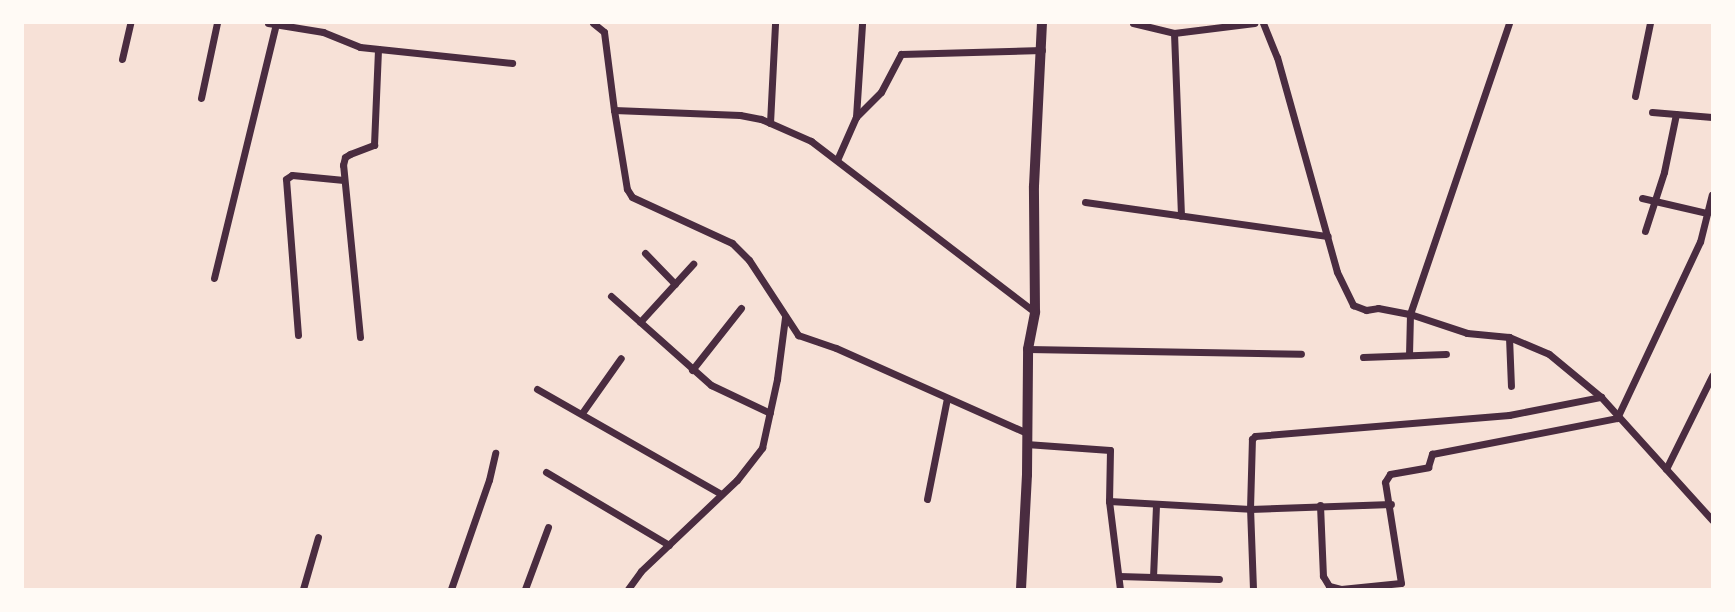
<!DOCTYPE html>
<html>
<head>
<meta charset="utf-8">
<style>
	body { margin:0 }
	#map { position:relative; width:1735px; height:612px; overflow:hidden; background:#f7e1d7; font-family:"Nunito Sans",sans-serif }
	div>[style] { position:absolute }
	.minor>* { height:7px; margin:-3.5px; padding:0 3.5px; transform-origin:3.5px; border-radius:3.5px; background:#4a2c40 }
	.tertiary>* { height:10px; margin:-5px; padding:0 5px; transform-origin:5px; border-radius:5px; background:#4a2c40 }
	span { translate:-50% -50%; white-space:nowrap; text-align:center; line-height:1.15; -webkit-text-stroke:6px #fffaf5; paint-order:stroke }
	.frame { position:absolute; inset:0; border:24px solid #fffaf5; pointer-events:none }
</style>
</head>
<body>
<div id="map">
	<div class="minor">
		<div style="left:268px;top:23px;width:56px;rotate:9.3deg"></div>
		<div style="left:323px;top:32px;width:40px;rotate:22deg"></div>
		<div style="left:360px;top:47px;width:153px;rotate:6deg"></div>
		<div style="left:593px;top:23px;width:14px;rotate:39deg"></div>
		<div style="left:604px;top:32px;width:79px;rotate:82.7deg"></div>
		<div style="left:614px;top:110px;width:80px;rotate:80.7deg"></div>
		<div style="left:627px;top:189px;width:9px;rotate:58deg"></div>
		<div style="left:632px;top:197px;width:110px;rotate:24.7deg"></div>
		<div style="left:732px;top:243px;width:24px;rotate:45deg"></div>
		<div style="left:749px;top:260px;width:90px;rotate:56.8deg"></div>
		<div style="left:798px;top:335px;width:40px;rotate:18.9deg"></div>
		<div style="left:836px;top:348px;width:209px;rotate:24deg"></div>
		<div style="left:1133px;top:23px;width:42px;rotate:13.7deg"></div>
		<div style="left:1174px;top:33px;width:81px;rotate:-7.1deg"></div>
		<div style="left:1263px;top:23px;width:37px;rotate:68deg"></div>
		<div style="left:1277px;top:57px;width:223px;rotate:74.4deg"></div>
		<div style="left:1337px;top:272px;width:37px;rotate:64deg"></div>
		<div style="left:1353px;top:305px;width:14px;rotate:21deg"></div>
		<div style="left:1366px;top:310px;width:12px;rotate:-9deg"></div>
		<div style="left:1378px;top:308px;width:33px;rotate:11deg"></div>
		<div style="left:1410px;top:314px;width:60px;rotate:18.4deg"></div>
		<div style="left:1467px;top:333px;width:42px;rotate:5.4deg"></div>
		<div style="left:1509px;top:337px;width:43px;rotate:23deg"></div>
		<div style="left:1549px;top:354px;width:67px;rotate:39.6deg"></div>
		<div style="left:1601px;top:397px;width:166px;rotate:47.9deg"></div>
		<div style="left:1174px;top:33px;width:183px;rotate:87.8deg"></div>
		<div style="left:122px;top:59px;width:37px;rotate:-77deg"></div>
		<div style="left:1635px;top:96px;width:75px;rotate:-78.4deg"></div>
		<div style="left:201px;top:98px;width:77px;rotate:-78deg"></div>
		<div style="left:614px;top:110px;width:126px;rotate:2.3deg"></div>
		<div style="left:740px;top:115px;width:21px;rotate:11deg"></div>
		<div style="left:761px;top:119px;width:55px;rotate:23.7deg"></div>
		<div style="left:811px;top:141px;width:282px;rotate:37.4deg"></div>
		<div style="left:1652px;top:112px;width:60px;rotate:4.8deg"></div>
		<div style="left:856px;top:117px;width:35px;rotate:-45deg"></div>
		<div style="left:881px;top:92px;width:43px;rotate:-62.2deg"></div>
		<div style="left:901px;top:54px;width:141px;rotate:-1.6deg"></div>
		<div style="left:770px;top:123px;width:100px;rotate:-87.1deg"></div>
		<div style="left:837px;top:160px;width:47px;rotate:-66.2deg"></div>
		<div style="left:856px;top:117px;width:94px;rotate:-86.3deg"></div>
		<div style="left:1642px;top:198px;width:67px;rotate:13deg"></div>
		<div style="left:1085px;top:202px;width:245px;rotate:8deg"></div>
		<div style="left:1645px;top:231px;width:62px;rotate:-72.1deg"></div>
		<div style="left:1664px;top:172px;width:59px;rotate:-78.3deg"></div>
		<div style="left:645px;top:253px;width:43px;rotate:45.9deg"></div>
		<div style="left:214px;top:278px;width:261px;rotate:-76.3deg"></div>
		<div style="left:611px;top:296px;width:134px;rotate:41.7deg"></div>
		<div style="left:711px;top:385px;width:65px;rotate:25.4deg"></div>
		<div style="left:640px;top:322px;width:79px;rotate:-47.6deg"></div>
		<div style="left:298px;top:335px;width:156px;rotate:-94.4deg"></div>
		<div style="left:286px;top:179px;width:7px;rotate:-34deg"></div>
		<div style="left:292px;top:175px;width:52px;rotate:5.5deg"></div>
		<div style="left:360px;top:337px;width:173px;rotate:-95.6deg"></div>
		<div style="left:343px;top:165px;width:8px;rotate:-76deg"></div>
		<div style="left:345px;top:157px;width:6px;rotate:-31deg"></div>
		<div style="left:350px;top:154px;width:26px;rotate:-21deg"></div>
		<div style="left:374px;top:145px;width:96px;rotate:-87.6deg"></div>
		<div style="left:1509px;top:337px;width:49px;rotate:87.7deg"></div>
		<div style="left:1028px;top:349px;width:273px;rotate:1deg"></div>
		<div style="left:1409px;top:355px;width:41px;rotate:-88.6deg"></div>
		<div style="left:1410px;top:314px;width:307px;rotate:-71.2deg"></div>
		<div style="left:1363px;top:357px;width:83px;rotate:-2.1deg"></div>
		<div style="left:692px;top:370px;width:79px;rotate:-51.7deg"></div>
		<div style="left:537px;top:389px;width:212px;rotate:29.7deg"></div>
		<div style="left:582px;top:413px;width:67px;rotate:-54.7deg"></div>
		<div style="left:1026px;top:444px;width:84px;rotate:4.1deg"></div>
		<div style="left:1110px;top:450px;width:51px;rotate:91.1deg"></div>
		<div style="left:1109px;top:501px;width:89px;rotate:82.9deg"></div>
		<div style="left:1666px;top:469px;width:104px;rotate:-63.7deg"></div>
		<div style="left:546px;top:472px;width:143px;rotate:30.7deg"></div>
		<div style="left:927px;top:499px;width:103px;rotate:-78.8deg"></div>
		<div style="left:1109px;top:501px;width:141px;rotate:3.2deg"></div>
		<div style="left:1250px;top:509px;width:141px;rotate:-2deg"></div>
		<div style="left:1320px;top:505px;width:71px;rotate:87.6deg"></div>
		<div style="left:1323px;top:576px;width:12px;rotate:59deg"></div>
		<div style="left:1329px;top:586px;width:12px;rotate:14deg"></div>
		<div style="left:1341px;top:589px;width:60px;rotate:-5.7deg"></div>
		<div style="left:1401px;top:583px;width:102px;rotate:-99deg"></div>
		<div style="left:1385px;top:482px;width:9px;rotate:-58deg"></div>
		<div style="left:1390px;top:474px;width:39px;rotate:-10deg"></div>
		<div style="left:1428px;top:467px;width:14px;rotate:-73deg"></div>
		<div style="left:1432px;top:454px;width:188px;rotate:-11deg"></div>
		<div style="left:1617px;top:418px;width:195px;rotate:-64.8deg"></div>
		<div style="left:1700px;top:242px;width:49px;rotate:-76deg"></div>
		<div style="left:1119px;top:576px;width:100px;rotate:1.7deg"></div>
		<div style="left:1153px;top:577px;width:71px;rotate:-87.6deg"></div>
		<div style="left:303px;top:589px;width:54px;rotate:-73.9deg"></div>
		<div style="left:451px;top:589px;width:115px;rotate:-70.8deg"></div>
		<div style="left:489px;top:480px;width:28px;rotate:-77deg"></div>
		<div style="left:525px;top:589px;width:66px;rotate:-69.6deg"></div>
		<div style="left:628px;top:589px;width:22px;rotate:-54deg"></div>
		<div style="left:641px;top:571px;width:132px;rotate:-43.5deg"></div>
		<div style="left:737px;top:480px;width:41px;rotate:-52deg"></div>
		<div style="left:762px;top:448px;width:71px;rotate:-77.7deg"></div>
		<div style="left:777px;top:379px;width:63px;rotate:-82.6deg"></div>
		<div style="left:1253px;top:589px;width:80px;rotate:-92.1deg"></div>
		<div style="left:1250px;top:509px;width:70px;rotate:-88.4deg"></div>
		<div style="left:1252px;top:439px;width:4px;rotate:-45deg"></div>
		<div style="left:1255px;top:436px;width:255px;rotate:-4.7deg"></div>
		<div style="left:1509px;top:415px;width:94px;rotate:-11.1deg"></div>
	</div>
	<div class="tertiary">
		<div style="left:1021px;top:589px;width:114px;rotate:-87deg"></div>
		<div style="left:1027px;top:475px;width:126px;rotate:-89.5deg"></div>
		<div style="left:1028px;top:349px;width:38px;rotate:-79deg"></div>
		<div style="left:1035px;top:312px;width:126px;rotate:-90.5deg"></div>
		<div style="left:1034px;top:186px;width:163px;rotate:-87.2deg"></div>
	</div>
	<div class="frame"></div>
</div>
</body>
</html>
